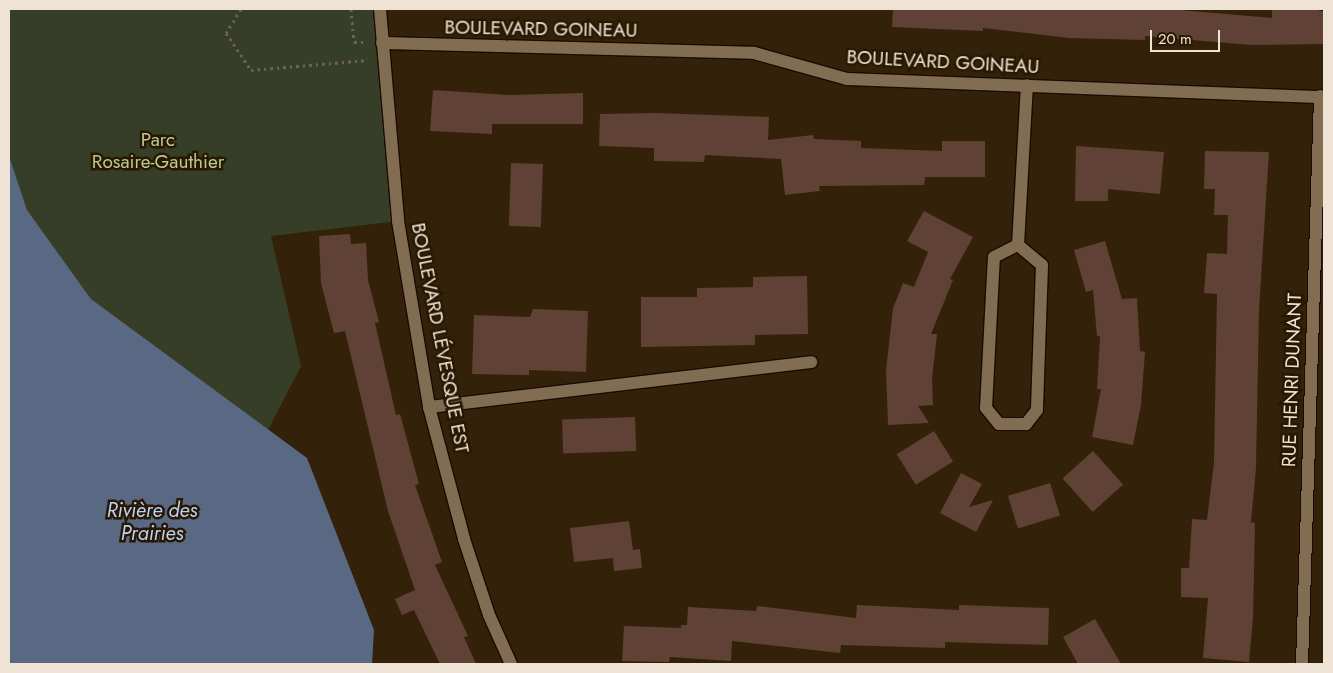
<!DOCTYPE html>
<html>
<head>
<meta charset="utf-8">
<style>
	body { margin:0 }
	#map { position:relative; width:1333px; height:673px; overflow:hidden; background:#332209; font-family:Jost,sans-serif }
	div>[style] { position:absolute }
	.green>* { inset:0; background:#373e28 }
	.water>* { inset:0; background:#5a6983 }
	.building>* { inset:0; background:#5f4136; transform-origin:0 0 }
	.path>* { height:3px; margin-top:-1.5px; transform-origin:0; background:repeating-linear-gradient(90deg,#71624d 0 2.5px,transparent 0 6.5px) }
	.roads { filter:drop-shadow(1px 0 #1a0b00) drop-shadow(-1px 0 #1a0b00) drop-shadow(0 1px #1a0b00) drop-shadow(0 -1px #1a0b00) }
	.minor>* { height:12px; margin:-6px; padding:0 6px; transform-origin:6px; border-radius:6px; background:#826d53 }
	span { translate:-50% -50%; white-space:nowrap; text-align:center; line-height:1.15; -webkit-text-stroke:5px #291801; paint-order:stroke }
	.street-label { font-size:19px; color:#efe3d5 }
	.park-label { font-size:19px; color:#b9ca93 }
	.water-label { font-size:20px; color:#bbd2f9; font-style:italic }
	.frame { position:absolute; inset:0; border:10px solid #efe3d5; pointer-events:none }
	.scale { position:absolute; left:1150px; top:30px; width:70px; height:22px; box-sizing:border-box; border:2px solid #efe3d5; border-top:0; padding-left:6px; font-size:15px; line-height:18px; white-space:nowrap; color:#efe3d5; -webkit-text-stroke:4px #291801; paint-order:stroke }
</style>
</head>
<body>
<div id="map">
	<div class="green">
		<div style="clip-path:polygon(9px 9px,380px 9px,398px 221px,271px 236px,301px 366px,268px 430px,91px 299px,27px 210px,9px 156px)"></div>
	</div>
	<div class="water">
		<div style="clip-path:polygon(9px 156px,27px 210px,91px 299px,307px 458px,374px 630px,372px 664px,9px 664px)"></div>
	</div>
	<div class="building">
		<div style="clip-path:polygon(893px 9px,1168px 9px,1272px 18px,1272px 9px,1314px 9px,1324px 12px,1324px 44px,1251px 45px,1145px 36px,1145px 40px,1069px 38px,983px 28px,983px 31px,892px 27px)"></div>
		<div style="clip-path:polygon(433px 90px,509px 95px,583px 93px,583px 124px,492px 124px,492px 134px,430px 131px)"></div>
		<div style="clip-path:polygon(655px 113px,769px 117px,768px 140px,813px 135px,814px 139px,861px 141px,861px 148px,942px 151px,942px 141px,985px 141px,985px 177px,925px 177px,924px 185px,819px 186px,820px 191px,785px 195px,781px 159px,705px 155px,704px 162px,654px 161px,654px 148px,599px 146px,600px 114px)"></div>
		<div style="clip-path:polygon(1076px 146px,1164px 152px,1160px 194px,1108px 189px,1108px 201px,1075px 201px)"></div>
		<div style="clip-path:polygon(1205px 151px,1269px 152px,1259px 310px,1256px 468px,1251px 522px,1255px 523px,1253px 619px,1249px 662px,1203px 658px,1208px 598px,1181px 597px,1181px 568px,1189px 568px,1192px 519px,1207px 520px,1214px 462px,1217px 294px,1204px 293px,1207px 253px,1227px 254px,1228px 215px,1214px 215px,1215px 189px,1204px 189px)"></div>
		<div style="left:511px;top:163px;width:32px;height:63px;rotate:2deg"></div>
		<div style="clip-path:polygon(924px 211px,973px 237px,950px 279px,953px 280px,931px 334px,937px 334px,932px 379px,933px 405px,918px 406px,929px 423px,888px 425px,886px 370px,893px 308px,903px 283px,914px 287px,928px 252px,907px 241px)"></div>
		<div style="clip-path:polygon(350px 234px,351px 244px,366px 243px,368px 280px,379px 322px,375px 323px,396px 415px,400px 414px,419px 484px,415px 485px,442px 562px,435px 565px,468px 636px,464px 637px,476px 664px,440px 664px,414px 610px,402px 615px,395px 599px,415px 590px,388px 511px,345px 331px,334px 333px,321px 283px,319px 236px)"></div>
		<div style="clip-path:polygon(1105px 241px,1122px 299px,1137px 298px,1140px 351px,1145px 352px,1141px 405px,1133px 445px,1092px 437px,1101px 389px,1097px 389px,1100px 336px,1097px 336px,1093px 290px,1086px 292px,1074px 250px)"></div>
		<div style="clip-path:polygon(807px 276px,808px 334px,755px 335px,755px 345px,641px 347px,641px 297px,697px 297px,697px 288px,753px 287px,753px 277px)"></div>
		<div style="clip-path:polygon(533px 309px,588px 311px,586px 372px,529px 370px,529px 375px,472px 374px,474px 315px,530px 317px)"></div>
		<div style="left:635px;top:417px;width:34px;height:73px;rotate:88deg"></div>
		<div style="left:934px;top:431px;width:36px;height:44px;rotate:58deg"></div>
		<div style="left:1093px;top:451px;width:45px;height:41px;rotate:48deg"></div>
		<div style="clip-path:polygon(961px 473px,982px 484px,969px 507px,993px 500px,976px 532px,940px 513px)"></div>
		<div style="left:1050px;top:483px;width:34px;height:44px;rotate:73deg"></div>
		<div style="clip-path:polygon(629px 521px,633px 550px,640px 549px,642px 568px,614px 571px,613px 558px,574px 562px,570px 528px)"></div>
		<div style="clip-path:polygon(857px 605px,959px 610px,959px 605px,1049px 608px,1048px 645px,945px 642px,945px 648px,841px 645px,840px 653px,732px 641px,731px 661px,670px 657px,669px 662px,622px 661px,624px 626px,681px 628px,681px 625px,687px 625px,688px 607px,756px 611px,757px 606px,856px 618px)"></div>
		<div style="clip-path:polygon(1095px 619px,1121px 664px,1078px 664px,1063px 637px)"></div>
	</div>
	<div class="path">
		<div style="left:241px;top:9px;width:28px;rotate:122deg"></div>
		<div style="left:226px;top:33px;width:45px;rotate:56deg"></div>
		<div style="left:251px;top:70px;width:117px;rotate:-4.9deg"></div>
		<div style="left:351px;top:9px;width:33px;rotate:85deg"></div>
		<div style="left:354px;top:42px;width:11px"></div>
	</div>
	<div class="roads">
		<div class="minor">
			<div style="left:380px;top:9px;width:213px;rotate:85.1deg"></div>
			<div style="left:398px;top:221px;width:189px;rotate:80.5deg"></div>
			<div style="left:429px;top:407px;width:137px;rotate:75.1deg"></div>
			<div style="left:464px;top:539px;width:80px;rotate:71.8deg"></div>
			<div style="left:489px;top:615px;width:54px;rotate:65.8deg"></div>
			<div style="left:382px;top:43px;width:372px;rotate:1.5deg"></div>
			<div style="left:754px;top:53px;width:97px;rotate:15.6deg"></div>
			<div style="left:847px;top:79px;width:477px;rotate:2.2deg"></div>
			<div style="left:1018px;top:245px;width:31px;rotate:40deg"></div>
			<div style="left:1042px;top:265px;width:145px;rotate:92deg"></div>
			<div style="left:1037px;top:410px;width:18px;rotate:128deg"></div>
			<div style="left:1026px;top:424px;width:27px;rotate:180deg"></div>
			<div style="left:999px;top:424px;width:21px;rotate:-129deg"></div>
			<div style="left:986px;top:408px;width:151px;rotate:-87deg"></div>
			<div style="left:994px;top:257px;width:27px;rotate:-27deg"></div>
			<div style="left:1018px;top:245px;width:160px;rotate:-86.8deg"></div>
			<div style="left:429px;top:407px;width:385px;rotate:-6.7deg"></div>
			<div style="left:1302px;top:664px;width:568px;rotate:-88.18deg"></div>
		</div>
	</div>
	<div class="street-label">
		<span style="left:541px;top:29px;rotate:1deg">BOULEVARD GOINEAU</span>
		<span style="left:943px;top:62px;rotate:3deg">BOULEVARD GOINEAU</span>
		<span style="left:440px;top:338px;rotate:79deg">BOULEVARD LÉVESQUE EST</span>
		<span style="left:1292px;top:380px;rotate:-88deg">RUE HENRI DUNANT</span>
	</div>
	<div class="park-label">
		<span style="left:158px;top:151px">Parc<br>Rosaire-Gauthier</span>
	</div>
	<div class="water-label">
		<span style="left:152px;top:522px">Rivière des<br>Prairies</span>
	</div>
	<div class="frame"></div>
	<div class="scale">20 m</div>
</div>
</body>
</html>
